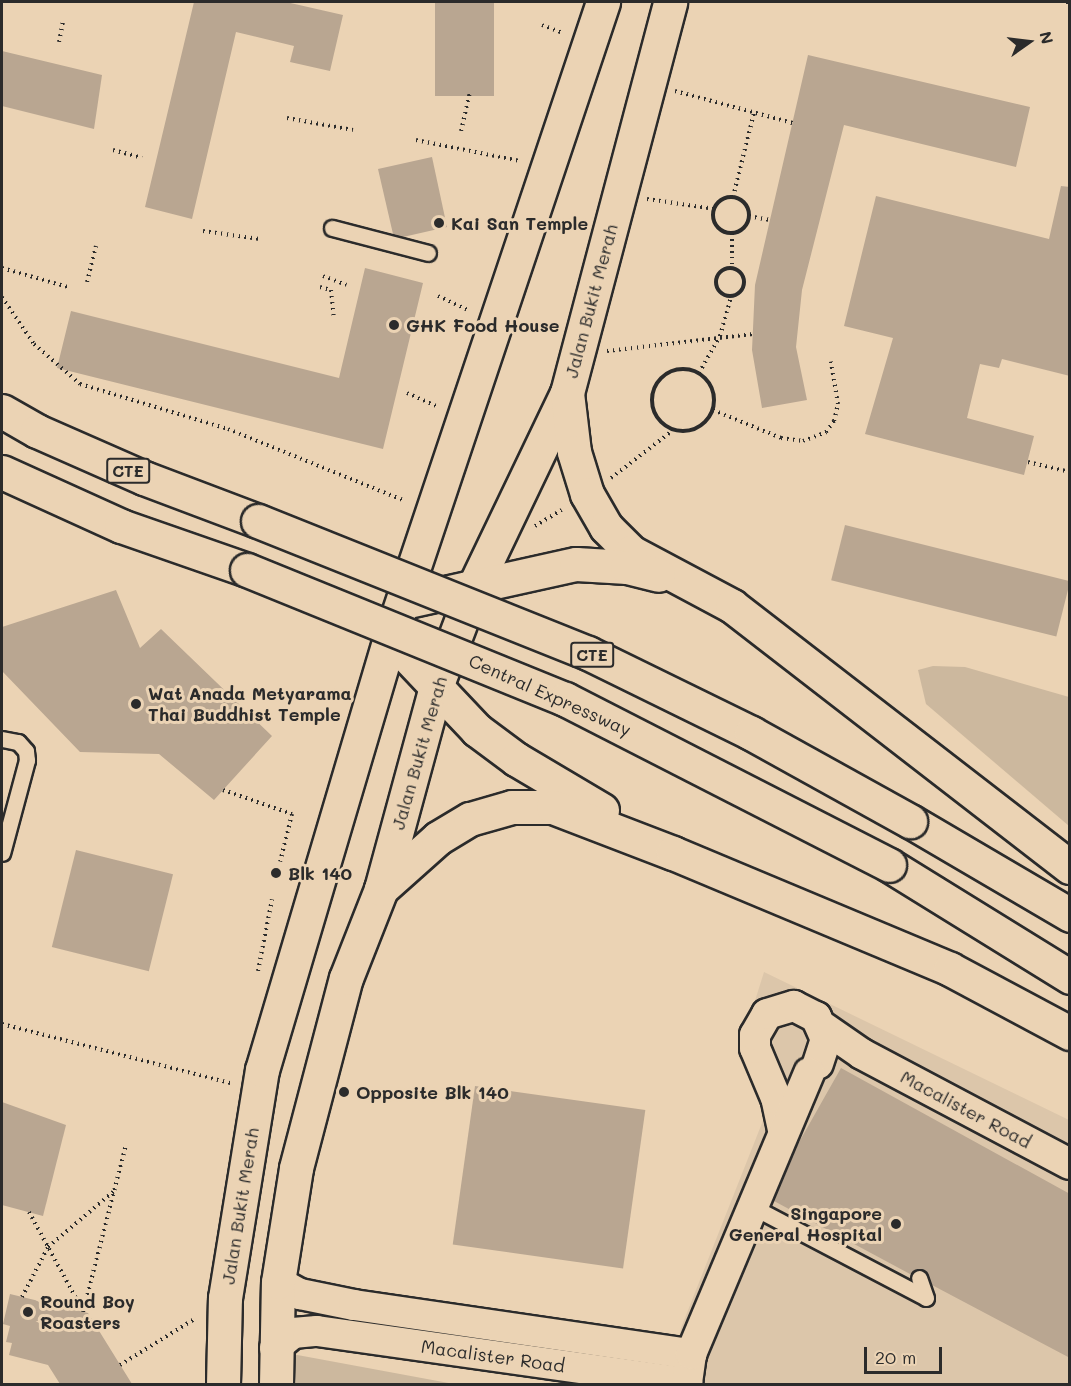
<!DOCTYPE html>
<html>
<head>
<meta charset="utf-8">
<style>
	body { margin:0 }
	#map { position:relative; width:1071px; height:1386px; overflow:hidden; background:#ebd3b4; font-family:Mali,sans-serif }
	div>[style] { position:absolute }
	.built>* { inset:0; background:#dcc6aa }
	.green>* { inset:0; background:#ccb89e }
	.building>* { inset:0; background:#b9a691; transform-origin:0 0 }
	.path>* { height:4px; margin-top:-2px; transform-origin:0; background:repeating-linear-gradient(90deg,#2b2b2b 0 1.5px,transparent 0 6px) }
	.path>.ring { margin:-2px; padding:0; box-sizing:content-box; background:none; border:4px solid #2b2b2b; border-radius:50% }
	.roads { filter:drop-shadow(2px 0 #2b2b2b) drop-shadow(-2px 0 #2b2b2b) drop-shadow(0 2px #2b2b2b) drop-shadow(0 -2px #2b2b2b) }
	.service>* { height:15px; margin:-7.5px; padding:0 7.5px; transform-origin:7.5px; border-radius:7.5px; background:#ebd3b4 }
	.minor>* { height:30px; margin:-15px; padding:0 15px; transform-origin:15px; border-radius:15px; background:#ebd3b4 }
	.primary>* { height:33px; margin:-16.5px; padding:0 16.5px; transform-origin:16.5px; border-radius:16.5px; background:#ebd3b4 }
	.motorway>* { height:33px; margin:-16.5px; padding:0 16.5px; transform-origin:16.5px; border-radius:16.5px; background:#ebd3b4 }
	.bridges { filter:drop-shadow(2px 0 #2b2b2b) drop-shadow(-2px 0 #2b2b2b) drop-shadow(0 2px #2b2b2b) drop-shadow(0 -2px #2b2b2b) }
	.motorway-bridge>* { height:33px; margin:-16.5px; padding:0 16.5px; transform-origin:16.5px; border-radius:16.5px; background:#ebd3b4 }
	.dots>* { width:16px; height:16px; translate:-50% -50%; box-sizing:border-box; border:3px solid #ebd3b4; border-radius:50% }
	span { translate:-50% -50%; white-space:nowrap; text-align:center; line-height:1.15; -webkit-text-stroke:6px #ebd3b4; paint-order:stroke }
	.shield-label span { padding:2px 4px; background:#ebd3b4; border:2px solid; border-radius:4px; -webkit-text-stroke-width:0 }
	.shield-label { font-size:16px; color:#2b2b2b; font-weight:700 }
	.poi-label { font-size:18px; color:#2b2b2b; font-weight:700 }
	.left { translate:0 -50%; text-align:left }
	.right { translate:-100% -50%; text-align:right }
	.street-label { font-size:18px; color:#2b2b2b }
	.frame { position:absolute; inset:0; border:3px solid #2b2b2b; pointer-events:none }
	.north { position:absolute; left:999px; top:12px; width:60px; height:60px; -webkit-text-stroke:4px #ebd3b4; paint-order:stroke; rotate:76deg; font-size:16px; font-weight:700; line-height:24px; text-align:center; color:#2b2b2b }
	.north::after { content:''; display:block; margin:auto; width:21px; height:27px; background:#2b2b2b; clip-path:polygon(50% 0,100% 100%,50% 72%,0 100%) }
	.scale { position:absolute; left:864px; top:1347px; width:78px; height:27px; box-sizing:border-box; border:3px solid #2b2b2b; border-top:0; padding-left:8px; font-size:18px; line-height:21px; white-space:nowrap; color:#2b2b2b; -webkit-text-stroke:4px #ebd3b4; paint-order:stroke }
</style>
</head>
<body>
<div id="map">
	<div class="built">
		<div style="clip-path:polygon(764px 972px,1069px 1120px,1069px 1384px,671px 1384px,681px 1328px,766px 1113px,738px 1055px)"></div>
	</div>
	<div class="green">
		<div style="clip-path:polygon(933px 666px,965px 667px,1069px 697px,1069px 826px,926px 704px,918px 670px)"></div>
		<div style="clip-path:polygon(292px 1354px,454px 1384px,291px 1384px)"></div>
	</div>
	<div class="building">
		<div style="clip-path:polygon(194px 2px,286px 2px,343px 15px,330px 71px,290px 62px,294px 46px,236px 32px,192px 219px,145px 207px)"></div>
		<div style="left:435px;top:2px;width:59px;height:94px"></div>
		<div style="clip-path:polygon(2px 51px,102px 75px,94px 129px,2px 106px)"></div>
		<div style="clip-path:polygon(808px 55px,1030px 107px,1016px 167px,844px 125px,802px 290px,796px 347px,807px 400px,762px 408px,752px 350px,755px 285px)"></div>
		<div style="clip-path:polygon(432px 157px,447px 227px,403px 237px,393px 234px,378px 169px)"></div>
		<div style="clip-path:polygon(1061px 186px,1070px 187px,1070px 376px,1002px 359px,999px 368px,980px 364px,967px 418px,1034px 436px,1024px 475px,865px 434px,893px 338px,844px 326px,876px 196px,1049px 239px)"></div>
		<div style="clip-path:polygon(365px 268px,423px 283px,383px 449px,57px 368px,71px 311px,339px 378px)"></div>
		<div style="left:845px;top:525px;width:232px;height:57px;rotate:14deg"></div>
		<div style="clip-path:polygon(116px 590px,140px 648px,161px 629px,272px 736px,214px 800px,159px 754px,80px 752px,2px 671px,2px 627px)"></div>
		<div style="left:76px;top:850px;width:100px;height:100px;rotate:14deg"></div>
		<div style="clip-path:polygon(841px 1068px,1070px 1194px,1070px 1358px,932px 1285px,925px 1270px,916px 1269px,910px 1274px,774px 1201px,798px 1144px)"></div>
		<div style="left:475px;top:1086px;width:172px;height:160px;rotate:8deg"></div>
		<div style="clip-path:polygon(2px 1102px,66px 1125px,43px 1216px,2px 1205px)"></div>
		<div style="clip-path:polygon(10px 1294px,88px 1313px,132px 1384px,60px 1384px,48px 1365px,9px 1355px,12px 1343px,6px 1342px,10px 1326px,3px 1324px)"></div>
	</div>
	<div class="path">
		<div style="left:1066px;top:2px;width:4px"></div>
		<div style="left:542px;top:25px;width:22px;rotate:21deg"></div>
		<div style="left:59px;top:42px;width:20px;rotate:-79deg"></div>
		<div style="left:675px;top:91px;width:122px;rotate:15.2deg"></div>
		<div style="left:287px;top:118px;width:67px;rotate:10.3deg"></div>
		<div style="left:461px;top:131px;width:40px;rotate:-77deg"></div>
		<div style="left:416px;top:140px;width:106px;rotate:11.4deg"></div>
		<div style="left:113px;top:150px;width:30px;rotate:15deg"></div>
		<div style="left:733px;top:197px;width:87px;rotate:-76deg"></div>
		<div class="ring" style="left:713px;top:197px;width:32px;height:32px"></div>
		<div style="left:647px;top:199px;width:69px;rotate:8.4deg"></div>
		<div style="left:749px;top:216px;width:21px;rotate:11deg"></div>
		<div style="left:203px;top:231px;width:58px;rotate:8deg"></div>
		<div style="left:732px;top:233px;width:34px;rotate:90deg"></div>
		<div class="ring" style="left:716px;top:268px;width:24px;height:24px"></div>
		<div style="left:2px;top:268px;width:69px;rotate:16.1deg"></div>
		<div style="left:323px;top:276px;width:25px;rotate:21deg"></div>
		<div style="left:87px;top:282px;width:37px;rotate:-76deg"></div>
		<div style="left:320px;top:287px;width:11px;rotate:15deg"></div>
		<div style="left:331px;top:290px;width:28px;rotate:84deg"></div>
		<div style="left:438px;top:296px;width:35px;rotate:25deg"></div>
		<div style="left:2px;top:297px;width:57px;rotate:55.8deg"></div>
		<div style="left:34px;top:344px;width:61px;rotate:41deg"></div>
		<div style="left:80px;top:384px;width:155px;rotate:16.9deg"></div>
		<div style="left:228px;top:429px;width:191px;rotate:22.1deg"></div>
		<div style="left:607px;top:351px;width:147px;rotate:-6.6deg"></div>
		<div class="ring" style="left:652px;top:369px;width:58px;height:58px"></div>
		<div style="left:699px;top:373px;width:43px;rotate:-60.4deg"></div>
		<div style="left:720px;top:336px;width:41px;rotate:-74.2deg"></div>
		<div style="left:407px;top:393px;width:32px;rotate:24deg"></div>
		<div style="left:713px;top:410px;width:74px;rotate:22.4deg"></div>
		<div style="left:781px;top:438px;width:22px;rotate:8deg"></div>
		<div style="left:803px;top:441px;width:25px;rotate:-21deg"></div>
		<div style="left:826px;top:432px;width:14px;rotate:-54deg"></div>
		<div style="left:834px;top:421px;width:17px;rotate:-77deg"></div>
		<div style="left:838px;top:404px;width:43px;rotate:-99.5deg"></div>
		<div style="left:1028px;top:462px;width:43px;rotate:13.4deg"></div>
		<div style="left:611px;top:478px;width:78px;rotate:-37.7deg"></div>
		<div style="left:535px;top:526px;width:31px;rotate:-31deg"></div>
		<div style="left:223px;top:790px;width:73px;rotate:19.2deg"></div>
		<div style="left:292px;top:814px;width:49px;rotate:104deg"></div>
		<div style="left:258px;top:971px;width:73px;rotate:-79deg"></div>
		<div style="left:2px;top:1024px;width:236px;rotate:14.5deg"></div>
		<div style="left:29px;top:1212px;width:113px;rotate:61.4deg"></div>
		<div style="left:22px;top:1297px;width:56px;rotate:-62.5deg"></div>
		<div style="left:48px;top:1247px;width:87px;rotate:-40.3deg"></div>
		<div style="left:83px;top:1312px;width:173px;rotate:-75.6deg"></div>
		<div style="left:120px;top:1365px;width:89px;rotate:-31.7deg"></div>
	</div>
	<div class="roads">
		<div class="service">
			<div style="left:332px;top:228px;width:99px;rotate:14.6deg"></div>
			<div style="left:2px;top:739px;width:16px;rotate:11deg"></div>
			<div style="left:18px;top:742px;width:12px;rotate:48deg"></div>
			<div style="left:26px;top:751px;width:9px;rotate:84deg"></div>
			<div style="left:27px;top:760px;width:96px;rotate:105deg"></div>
			<div style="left:753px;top:1207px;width:195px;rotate:27.7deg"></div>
			<div style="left:926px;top:1298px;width:21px;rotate:-109deg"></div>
		</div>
		<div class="minor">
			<div style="left:823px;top:1027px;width:47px;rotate:34.7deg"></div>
			<div style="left:862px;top:1054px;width:235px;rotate:27.9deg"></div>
			<div style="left:783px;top:1130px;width:33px;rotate:-102deg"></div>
			<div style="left:776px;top:1098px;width:54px;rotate:-112.8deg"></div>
			<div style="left:755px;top:1048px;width:13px;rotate:-90deg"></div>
			<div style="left:755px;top:1035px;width:24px;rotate:-60deg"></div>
			<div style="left:767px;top:1014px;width:28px;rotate:-17deg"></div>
			<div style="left:794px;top:1006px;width:25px;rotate:27deg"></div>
			<div style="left:816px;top:1017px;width:24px;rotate:66deg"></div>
			<div style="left:826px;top:1039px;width:26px;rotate:108deg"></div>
			<div style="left:278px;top:1282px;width:25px;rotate:29deg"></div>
			<div style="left:300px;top:1294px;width:55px;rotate:11.5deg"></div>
			<div style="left:354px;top:1305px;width:341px;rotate:8.3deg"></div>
			<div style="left:275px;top:1348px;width:23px;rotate:-40deg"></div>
			<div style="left:293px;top:1333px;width:24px;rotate:-5deg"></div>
			<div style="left:317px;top:1331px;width:374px;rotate:8deg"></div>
			<div style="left:687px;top:1383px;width:29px;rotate:-82deg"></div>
			<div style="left:691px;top:1354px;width:305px;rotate:-67.2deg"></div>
		</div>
		<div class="primary">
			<div style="left:223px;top:1384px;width:86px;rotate:-88.7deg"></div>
			<div style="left:225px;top:1298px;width:231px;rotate:-80.8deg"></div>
			<div style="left:262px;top:1070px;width:451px;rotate:-73.5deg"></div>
			<div style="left:390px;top:638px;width:671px;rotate:-71.48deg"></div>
			<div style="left:276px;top:1384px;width:102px;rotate:-88.9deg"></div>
			<div style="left:278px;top:1282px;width:115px;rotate:-81deg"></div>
			<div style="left:296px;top:1168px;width:196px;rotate:-75.3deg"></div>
			<div style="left:346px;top:978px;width:96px;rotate:-68.5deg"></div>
			<div style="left:381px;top:889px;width:209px;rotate:-74.8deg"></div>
			<div style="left:436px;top:687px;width:107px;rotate:-69.2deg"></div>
			<div style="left:474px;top:587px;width:215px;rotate:-64.4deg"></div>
			<div style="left:567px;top:393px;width:404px;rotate:-75.2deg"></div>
		</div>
		<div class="motorway">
			<div style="left:567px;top:393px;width:59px;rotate:83.2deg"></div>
			<div style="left:574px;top:452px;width:44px;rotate:72.8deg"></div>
			<div style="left:587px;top:494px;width:38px;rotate:60deg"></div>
			<div style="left:606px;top:527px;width:35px;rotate:45deg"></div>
			<div style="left:631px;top:552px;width:115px;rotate:28.1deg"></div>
			<div style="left:732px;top:606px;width:427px;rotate:37.7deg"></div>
			<div style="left:2px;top:411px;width:40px;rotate:29.7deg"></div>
			<div style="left:37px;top:431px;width:117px;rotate:23.7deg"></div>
			<div style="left:144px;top:478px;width:122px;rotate:20.7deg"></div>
			<div style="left:2px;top:472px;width:131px;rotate:24.4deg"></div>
			<div style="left:121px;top:526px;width:133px;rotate:19.2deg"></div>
			<div style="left:404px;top:602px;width:176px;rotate:-12.5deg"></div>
			<div style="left:576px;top:564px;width:51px;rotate:3.4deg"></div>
			<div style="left:627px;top:567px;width:32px;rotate:14deg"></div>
			<div style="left:390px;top:638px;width:127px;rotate:46.6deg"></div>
			<div style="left:477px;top:730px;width:49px;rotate:36.6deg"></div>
			<div style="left:516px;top:759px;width:100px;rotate:30.7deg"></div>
			<div style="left:910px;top:821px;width:186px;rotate:30.4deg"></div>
			<div style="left:889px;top:865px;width:213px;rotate:31.7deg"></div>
			<div style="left:381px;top:889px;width:76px;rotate:-41.8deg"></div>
			<div style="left:438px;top:838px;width:37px;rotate:-31deg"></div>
			<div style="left:470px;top:819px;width:44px;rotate:-15.9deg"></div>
			<div style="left:512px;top:807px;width:41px"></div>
			<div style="left:553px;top:807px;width:129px;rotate:21deg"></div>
			<div style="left:673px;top:853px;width:300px;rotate:22.7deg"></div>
			<div style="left:950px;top:969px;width:136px;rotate:28.1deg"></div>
		</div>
	</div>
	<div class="bridges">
		<div class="motorway-bridge">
			<div style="left:258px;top:521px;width:355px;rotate:21.8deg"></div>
			<div style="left:588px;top:653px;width:182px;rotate:26.1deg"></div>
			<div style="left:751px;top:733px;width:182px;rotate:29deg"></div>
			<div style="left:247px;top:570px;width:343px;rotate:22.1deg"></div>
			<div style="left:565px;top:699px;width:364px;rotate:27.1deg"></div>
		</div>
	</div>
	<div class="dots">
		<div style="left:439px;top:223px;background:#2b2b2b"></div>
		<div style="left:394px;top:325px;background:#2b2b2b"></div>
		<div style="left:136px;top:704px;background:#2b2b2b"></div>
		<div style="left:276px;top:873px;background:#2b2b2b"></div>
		<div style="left:344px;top:1092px;background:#2b2b2b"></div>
		<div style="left:896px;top:1224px;background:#2b2b2b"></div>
		<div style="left:28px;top:1312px;background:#2b2b2b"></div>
	</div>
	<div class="shield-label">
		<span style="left:128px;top:471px">CTE</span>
		<span style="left:592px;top:655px">CTE</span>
	</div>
	<div class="poi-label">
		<span class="left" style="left:451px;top:223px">Kai San Temple</span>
		<span class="left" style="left:406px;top:325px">GHK Food House</span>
		<span class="left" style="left:148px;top:704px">Wat Anada Metyarama<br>Thai Buddhist Temple</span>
		<span class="left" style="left:288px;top:873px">Blk 140</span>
		<span class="left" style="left:356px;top:1092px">Opposite Blk 140</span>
		<span class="right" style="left:882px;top:1224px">Singapore<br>General Hospital</span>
		<span class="left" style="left:40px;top:1312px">Round Boy<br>Roasters</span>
	</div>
	<div class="street-label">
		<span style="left:591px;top:301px;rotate:-75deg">Jalan Bukit Merah</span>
		<span style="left:550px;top:695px;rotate:24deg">Central Expressway</span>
		<span style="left:419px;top:753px;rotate:-74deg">Jalan Bukit Merah</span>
		<span style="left:966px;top:1109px;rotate:28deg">Macalister Road</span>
		<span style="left:240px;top:1206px;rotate:-81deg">Jalan Bukit Merah</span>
		<span style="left:493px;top:1356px;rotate:8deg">Macalister Road</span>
	</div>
	<div class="frame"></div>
	<div class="north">N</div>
	<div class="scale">20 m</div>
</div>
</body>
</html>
